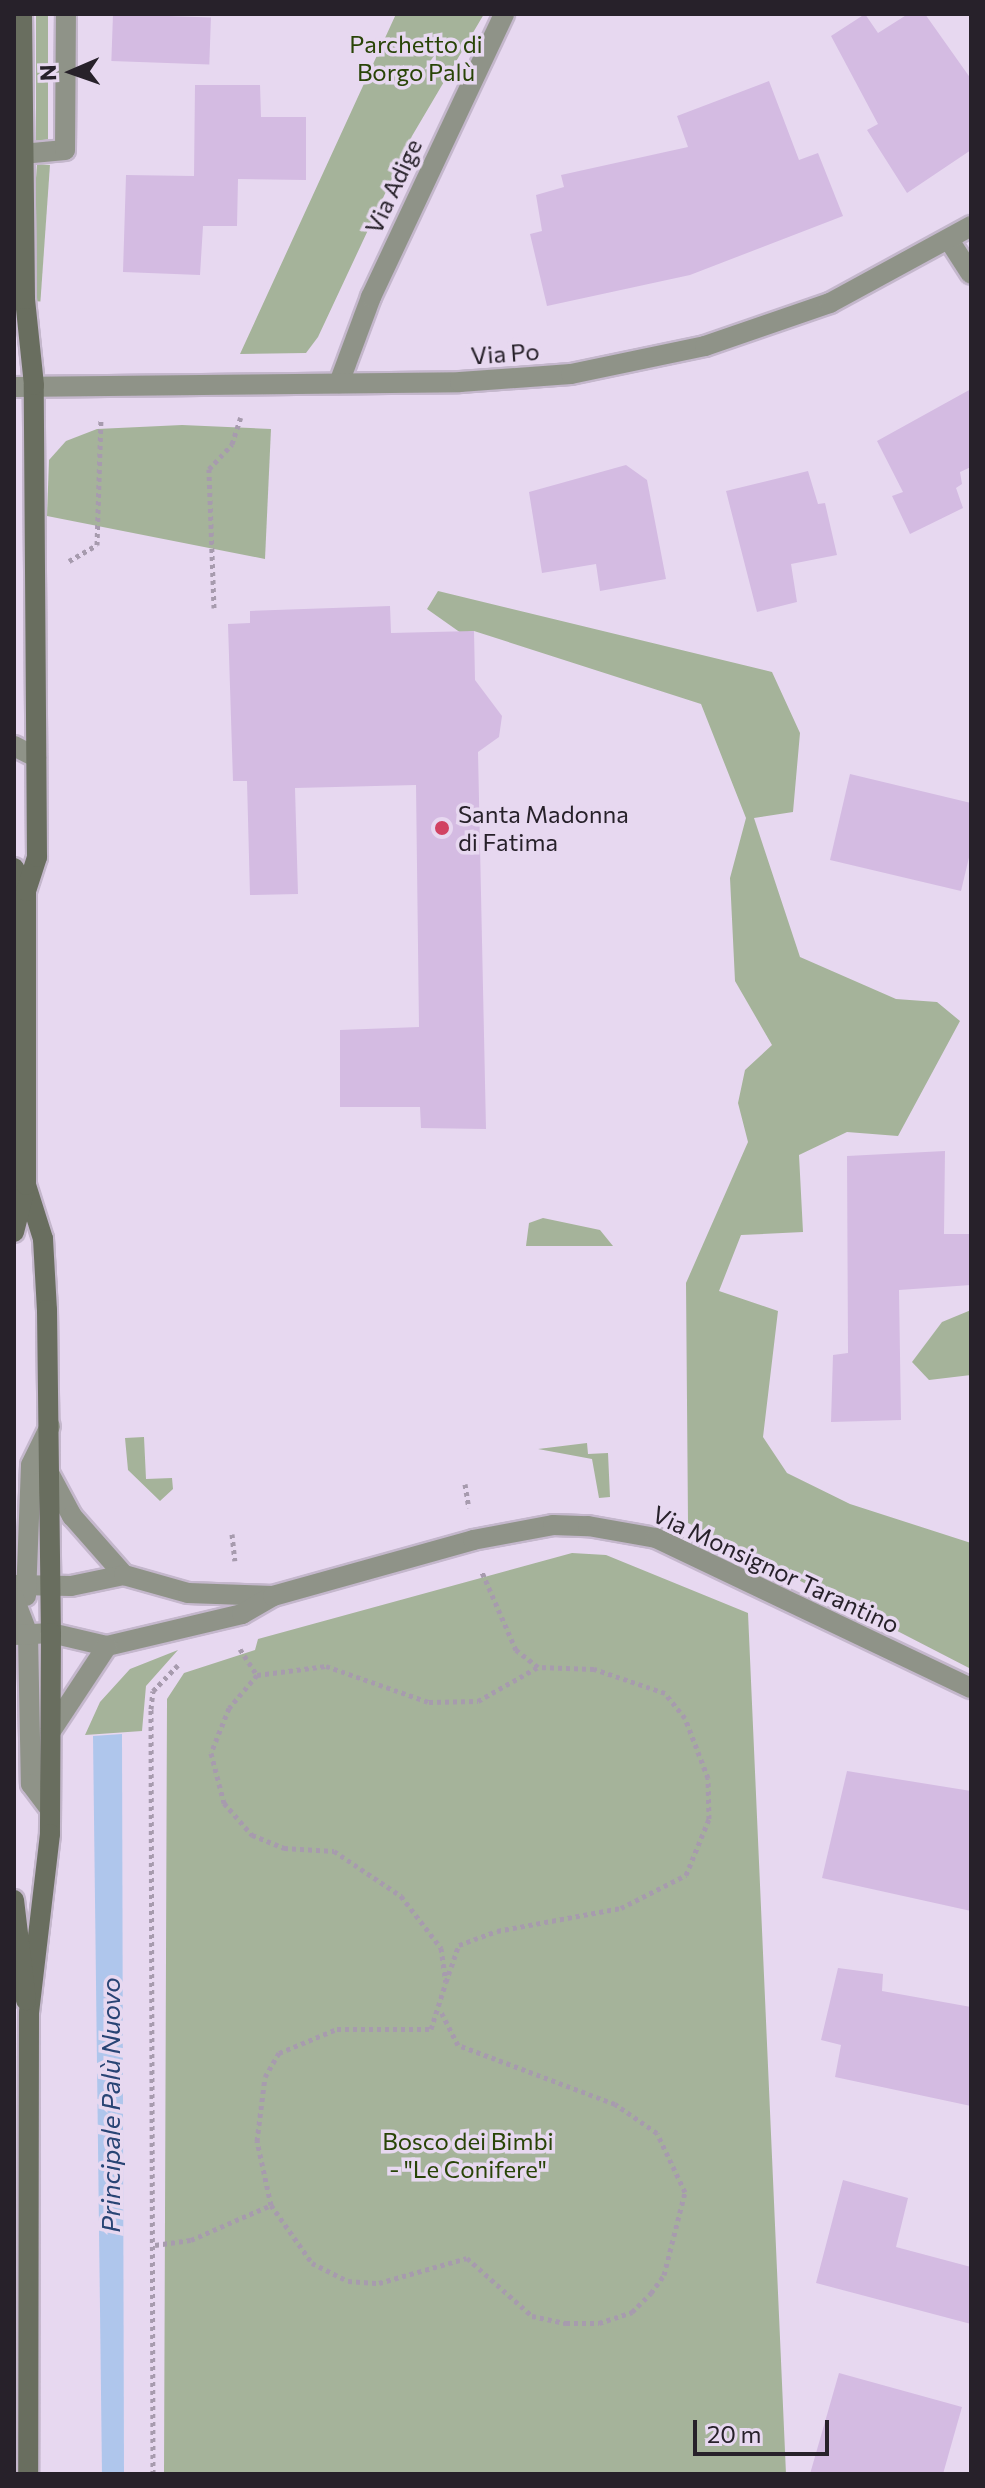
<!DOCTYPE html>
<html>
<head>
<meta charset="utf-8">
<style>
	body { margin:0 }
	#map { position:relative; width:985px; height:2488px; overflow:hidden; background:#e7d8f0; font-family:Commissioner,sans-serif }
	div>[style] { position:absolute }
	.green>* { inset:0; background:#a5b39a; transform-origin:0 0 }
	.water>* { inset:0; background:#afc6ec }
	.building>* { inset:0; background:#d4bbe2; transform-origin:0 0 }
	.path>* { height:5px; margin-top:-2.5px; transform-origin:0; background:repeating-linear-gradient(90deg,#a79bae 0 4px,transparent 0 8px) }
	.roads { filter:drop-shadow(2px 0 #c4b7cc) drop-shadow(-2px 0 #c4b7cc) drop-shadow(0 2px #c4b7cc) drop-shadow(0 -2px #c4b7cc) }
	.street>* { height:20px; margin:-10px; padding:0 10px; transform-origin:10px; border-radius:10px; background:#8f9388 }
	.secondary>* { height:20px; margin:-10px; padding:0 10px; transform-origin:10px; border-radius:10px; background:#696e5f }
	.dots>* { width:22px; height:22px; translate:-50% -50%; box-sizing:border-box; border:4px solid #e7d8f0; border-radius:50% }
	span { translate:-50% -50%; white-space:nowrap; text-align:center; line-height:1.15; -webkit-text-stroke:7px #e7d8f0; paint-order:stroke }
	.park-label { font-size:24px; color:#294407 }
	.street-label { font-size:24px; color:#27212a }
	.poi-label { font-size:24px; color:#27212a }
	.left { translate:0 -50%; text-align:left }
	.water-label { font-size:26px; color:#284474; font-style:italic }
	.frame { position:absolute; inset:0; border:16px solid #27212a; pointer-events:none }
	.north { position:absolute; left:32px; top:32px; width:80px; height:80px; -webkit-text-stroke:6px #e7d8f0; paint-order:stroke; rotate:268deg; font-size:22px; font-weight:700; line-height:32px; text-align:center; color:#27212a }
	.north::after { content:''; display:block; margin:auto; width:28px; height:36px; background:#27212a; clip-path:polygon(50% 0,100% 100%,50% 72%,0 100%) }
	.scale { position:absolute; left:693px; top:2420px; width:136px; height:36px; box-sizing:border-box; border:4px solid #27212a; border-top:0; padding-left:10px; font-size:24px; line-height:28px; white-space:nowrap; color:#27212a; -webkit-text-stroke:6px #e7d8f0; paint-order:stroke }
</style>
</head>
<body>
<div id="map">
	<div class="green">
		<div style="left:36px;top:14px;width:12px;height:129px"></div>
		<div style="clip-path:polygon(396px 14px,484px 14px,412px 136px,318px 337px,306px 353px,240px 354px)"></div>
		<div style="left:37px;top:164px;width:13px;height:137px;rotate:4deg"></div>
		<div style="clip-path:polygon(182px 425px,271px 429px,265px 559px,47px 516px,49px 460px,66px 441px,97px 429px)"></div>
		<div style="clip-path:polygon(438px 591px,772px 672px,800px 733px,793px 812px,754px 818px,800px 957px,896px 999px,937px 1002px,960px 1021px,898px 1136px,847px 1132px,799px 1155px,803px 1232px,741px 1235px,719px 1291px,778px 1311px,763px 1437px,787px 1473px,850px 1504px,971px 1543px,971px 1669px,688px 1523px,686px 1283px,748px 1142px,738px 1103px,745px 1070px,772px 1045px,735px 981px,730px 878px,746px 818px,701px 704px,474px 631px,461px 633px,427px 609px)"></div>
		<div style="clip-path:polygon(543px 1218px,600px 1230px,613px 1246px,526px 1246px,529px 1223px)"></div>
		<div style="clip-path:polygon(971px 1310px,971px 1375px,929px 1380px,912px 1362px,942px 1322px)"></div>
		<div style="clip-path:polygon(144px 1437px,146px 1479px,172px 1478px,173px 1489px,160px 1501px,128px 1470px,125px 1438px)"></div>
		<div style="clip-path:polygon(587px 1443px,588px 1454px,608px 1453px,610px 1497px,599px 1498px,592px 1459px,538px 1449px)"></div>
		<div style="clip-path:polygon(572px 1553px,606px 1555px,748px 1613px,786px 2474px,164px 2474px,167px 1699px,184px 1673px,255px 1650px,258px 1639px)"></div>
		<div style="clip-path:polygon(178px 1650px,146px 1686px,142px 1731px,85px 1735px,100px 1702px,130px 1669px)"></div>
	</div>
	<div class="water">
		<div style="clip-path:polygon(122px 1734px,124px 2474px,102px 2474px,93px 1736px)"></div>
	</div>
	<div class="building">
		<div style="left:113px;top:14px;width:98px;height:47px;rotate:2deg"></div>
		<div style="clip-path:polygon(865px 14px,878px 33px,908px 14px,925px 14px,971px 79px,971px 150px,907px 193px,867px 130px,878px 124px,831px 36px)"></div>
		<div style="clip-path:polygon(769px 81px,799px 160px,818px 153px,843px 216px,690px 275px,547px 306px,530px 234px,542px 231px,536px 195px,564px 187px,561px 175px,688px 147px,677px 116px)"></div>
		<div style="clip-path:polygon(195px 85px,260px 85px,261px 117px,306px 117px,306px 180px,238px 179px,237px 226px,203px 226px,200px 275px,123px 272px,126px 175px,194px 176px)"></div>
		<div style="clip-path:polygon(971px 389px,971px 467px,960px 472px,962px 484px,956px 488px,963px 508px,910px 534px,892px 496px,903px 492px,877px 441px)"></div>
		<div style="clip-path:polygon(626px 465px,647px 480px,666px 579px,600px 591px,596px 564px,542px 573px,529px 492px)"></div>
		<div style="clip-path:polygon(808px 471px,818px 504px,825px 503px,837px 555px,791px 564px,797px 602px,757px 612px,726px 491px)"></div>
		<div style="clip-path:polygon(390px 606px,391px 633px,474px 631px,475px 680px,502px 716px,499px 737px,478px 752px,486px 1129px,421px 1128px,420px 1107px,340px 1107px,340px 1030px,419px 1027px,416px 785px,295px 788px,298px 894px,250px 895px,247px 781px,233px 781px,228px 624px,250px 623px,250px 611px)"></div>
		<div style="clip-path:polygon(850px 774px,971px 803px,971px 849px,961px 891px,830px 860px)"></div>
		<div style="clip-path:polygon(945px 1151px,944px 1234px,971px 1234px,971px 1285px,899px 1290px,901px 1420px,831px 1422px,833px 1355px,848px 1353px,847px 1156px)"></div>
		<div style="clip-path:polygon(847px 1771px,971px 1791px,971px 1911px,822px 1878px)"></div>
		<div style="clip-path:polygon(838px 1968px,883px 1974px,882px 1991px,971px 2007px,971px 2106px,835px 2077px,841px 2045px,821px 2040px)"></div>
		<div style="clip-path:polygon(843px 2180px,908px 2198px,896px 2247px,971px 2267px,971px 2324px,816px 2283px)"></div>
		<div style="clip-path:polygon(839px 2373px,962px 2407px,943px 2474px,810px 2474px)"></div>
	</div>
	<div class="path">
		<div style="left:69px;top:561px;width:32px;rotate:-30deg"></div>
		<div style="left:97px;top:545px;width:126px;rotate:-88.2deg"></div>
		<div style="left:214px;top:608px;width:139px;rotate:-92.1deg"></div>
		<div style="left:209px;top:469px;width:34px;rotate:-47deg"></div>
		<div style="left:232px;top:444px;width:28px;rotate:-72deg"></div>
		<div style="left:465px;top:1484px;width:24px;rotate:81deg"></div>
		<div style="left:232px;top:1534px;width:27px;rotate:84deg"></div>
		<div style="left:240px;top:1649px;width:31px;rotate:57deg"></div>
		<div style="left:257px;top:1675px;width:70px;rotate:-7.4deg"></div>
		<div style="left:326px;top:1666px;width:109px;rotate:19.3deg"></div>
		<div style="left:429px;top:1702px;width:49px;rotate:-1.2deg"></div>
		<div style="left:478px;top:1701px;width:69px;rotate:-29.5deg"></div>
		<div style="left:538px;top:1667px;width:28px;rotate:-142deg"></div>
		<div style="left:516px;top:1650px;width:85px;rotate:-113.6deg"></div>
		<div style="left:257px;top:1675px;width:43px;rotate:130.3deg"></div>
		<div style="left:229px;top:1708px;width:48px;rotate:111.8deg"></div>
		<div style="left:211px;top:1753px;width:52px;rotate:75.4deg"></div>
		<div style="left:224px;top:1803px;width:43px;rotate:48.8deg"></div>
		<div style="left:252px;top:1835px;width:35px;rotate:22deg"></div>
		<div style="left:284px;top:1848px;width:50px;rotate:3.4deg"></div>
		<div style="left:334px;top:1851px;width:81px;rotate:33.9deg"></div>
		<div style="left:401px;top:1896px;width:66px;rotate:52.4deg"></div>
		<div style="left:441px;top:1948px;width:34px;rotate:82deg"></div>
		<div style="left:446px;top:1982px;width:39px;rotate:-71deg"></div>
		<div style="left:459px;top:1945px;width:40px;rotate:-20.2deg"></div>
		<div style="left:497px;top:1931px;width:126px;rotate:-10.5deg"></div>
		<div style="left:621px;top:1908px;width:73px;rotate:-26.9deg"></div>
		<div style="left:686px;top:1875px;width:61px;rotate:-67.7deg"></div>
		<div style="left:709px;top:1819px;width:41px;rotate:-91.4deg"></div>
		<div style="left:708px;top:1778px;width:64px;rotate:-111deg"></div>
		<div style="left:685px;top:1718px;width:32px;rotate:-129deg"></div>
		<div style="left:665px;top:1693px;width:75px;rotate:-161.3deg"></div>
		<div style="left:594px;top:1669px;width:56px;rotate:-178deg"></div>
		<div style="left:271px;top:2205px;width:71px;rotate:54.7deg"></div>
		<div style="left:312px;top:2263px;width:40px;rotate:26.6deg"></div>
		<div style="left:348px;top:2281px;width:31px;rotate:4deg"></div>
		<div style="left:379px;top:2283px;width:91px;rotate:-15.9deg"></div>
		<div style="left:467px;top:2258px;width:87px;rotate:41.7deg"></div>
		<div style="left:532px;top:2316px;width:35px;rotate:12deg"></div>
		<div style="left:566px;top:2323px;width:33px"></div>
		<div style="left:599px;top:2323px;width:35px;rotate:-18deg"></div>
		<div style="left:632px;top:2312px;width:27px;rotate:-45deg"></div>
		<div style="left:651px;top:2293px;width:22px;rotate:-54deg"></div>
		<div style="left:664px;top:2275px;width:86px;rotate:-75.8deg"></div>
		<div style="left:685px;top:2192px;width:65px;rotate:-115.4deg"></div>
		<div style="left:657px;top:2133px;width:51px;rotate:-145.4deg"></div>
		<div style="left:615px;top:2104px;width:168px;rotate:-159.4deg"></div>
		<div style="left:458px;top:2045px;width:37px;rotate:-117deg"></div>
		<div style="left:155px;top:2245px;width:36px;rotate:-8deg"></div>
		<div style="left:191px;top:2240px;width:87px;rotate:-23.6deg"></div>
		<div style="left:271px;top:2205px;width:66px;rotate:-102.3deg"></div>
		<div style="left:257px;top:2141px;width:64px;rotate:-82.9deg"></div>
		<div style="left:265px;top:2077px;width:28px;rotate:-60deg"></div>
		<div style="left:279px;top:2053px;width:63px;rotate:-22.5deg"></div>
		<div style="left:337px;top:2029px;width:94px"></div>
		<div style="left:431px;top:2029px;width:49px;rotate:-72.3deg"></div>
		<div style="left:153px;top:2474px;width:765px;rotate:-90.15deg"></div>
		<div style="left:151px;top:1709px;width:18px;rotate:-84deg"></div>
		<div style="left:153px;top:1691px;width:36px;rotate:-46deg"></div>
	</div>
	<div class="roads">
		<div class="street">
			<div style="left:22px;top:154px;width:43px;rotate:-5.3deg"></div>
			<div style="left:65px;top:150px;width:136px;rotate:-89.6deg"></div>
			<div style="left:949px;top:240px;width:40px;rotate:57.1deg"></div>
			<div style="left:339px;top:383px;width:92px;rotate:-69.6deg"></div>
			<div style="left:371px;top:297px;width:313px;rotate:-64.8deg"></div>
			<div style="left:14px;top:387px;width:446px;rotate:-0.6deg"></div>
			<div style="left:460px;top:382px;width:111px;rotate:-4.1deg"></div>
			<div style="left:571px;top:374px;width:137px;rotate:-11.8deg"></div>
			<div style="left:705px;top:346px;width:132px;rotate:-19deg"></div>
			<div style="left:830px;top:303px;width:161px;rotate:-28.6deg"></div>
			<div style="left:14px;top:746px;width:25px;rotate:27deg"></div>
			<div style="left:50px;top:1475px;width:47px;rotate:61.8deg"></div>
			<div style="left:72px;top:1516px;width:79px;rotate:48.6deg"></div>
			<div style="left:14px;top:1585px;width:57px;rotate:1deg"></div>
			<div style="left:71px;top:1586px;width:54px;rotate:-11.7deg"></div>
			<div style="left:124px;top:1575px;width:66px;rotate:15.7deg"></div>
			<div style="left:188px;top:1593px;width:85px;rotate:2deg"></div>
			<div style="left:26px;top:1596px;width:131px;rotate:-87.8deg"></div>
			<div style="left:31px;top:1465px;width:43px;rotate:-64deg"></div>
			<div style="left:14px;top:1598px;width:39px;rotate:69deg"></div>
			<div style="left:28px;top:1634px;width:150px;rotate:88.9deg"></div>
			<div style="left:31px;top:1784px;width:31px;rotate:53deg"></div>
			<div style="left:14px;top:1635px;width:37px;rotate:-3deg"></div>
			<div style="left:51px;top:1633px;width:57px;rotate:13.1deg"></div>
			<div style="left:107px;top:1646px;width:139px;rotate:-13.3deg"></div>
			<div style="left:242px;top:1614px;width:36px;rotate:-30deg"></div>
			<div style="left:273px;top:1596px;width:208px;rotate:-15.6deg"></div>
			<div style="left:473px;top:1540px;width:81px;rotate:-10.6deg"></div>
			<div style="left:553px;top:1525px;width:35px;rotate:2deg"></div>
			<div style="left:588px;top:1526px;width:69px;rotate:10deg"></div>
			<div style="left:656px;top:1538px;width:349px;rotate:25.5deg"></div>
			<div style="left:51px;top:1731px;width:102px;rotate:-56.6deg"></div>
		</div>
		<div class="secondary">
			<div style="left:14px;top:868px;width:26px;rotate:62deg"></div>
			<div style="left:26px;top:1185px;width:57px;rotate:72.5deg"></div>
			<div style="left:43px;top:1239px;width:71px;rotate:86.8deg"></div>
			<div style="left:47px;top:1310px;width:323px;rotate:89.3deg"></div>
			<div style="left:51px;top:1633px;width:201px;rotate:90.3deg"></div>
			<div style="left:50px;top:1834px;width:179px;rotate:96.7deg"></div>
			<div style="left:29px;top:2012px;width:462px;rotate:90.1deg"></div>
			<div style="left:14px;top:1232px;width:49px;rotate:-75.7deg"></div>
			<div style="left:26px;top:1185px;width:294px;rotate:-90deg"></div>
			<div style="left:26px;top:891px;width:36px;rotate:-72deg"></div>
			<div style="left:37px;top:857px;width:472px;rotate:-90.4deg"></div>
			<div style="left:34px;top:385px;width:86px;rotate:-96deg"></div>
			<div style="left:25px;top:299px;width:285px;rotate:-90.6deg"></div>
			<div style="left:14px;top:1900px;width:101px;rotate:83.2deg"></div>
		</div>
	</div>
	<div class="dots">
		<div style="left:442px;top:828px;background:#d14262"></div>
	</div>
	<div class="park-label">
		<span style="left:416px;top:58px">Parchetto di<br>Borgo Palù</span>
		<span style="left:468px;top:2155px">Bosco dei Bimbi<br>- "Le Conifere"</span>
	</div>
	<div class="street-label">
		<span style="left:393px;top:186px;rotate:-65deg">Via Adige</span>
		<span style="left:505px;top:353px;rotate:-4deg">Via Po</span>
		<span style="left:776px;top:1569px;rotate:25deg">Via Monsignor Tarantino</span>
	</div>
	<div class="poi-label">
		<span class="left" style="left:458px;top:828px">Santa Madonna<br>di Fatima</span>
	</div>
	<div class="water-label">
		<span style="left:110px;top:2105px;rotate:-90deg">Principale Palù Nuovo</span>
	</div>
	<div class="frame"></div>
	<div class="north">N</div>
	<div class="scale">20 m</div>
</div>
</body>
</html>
